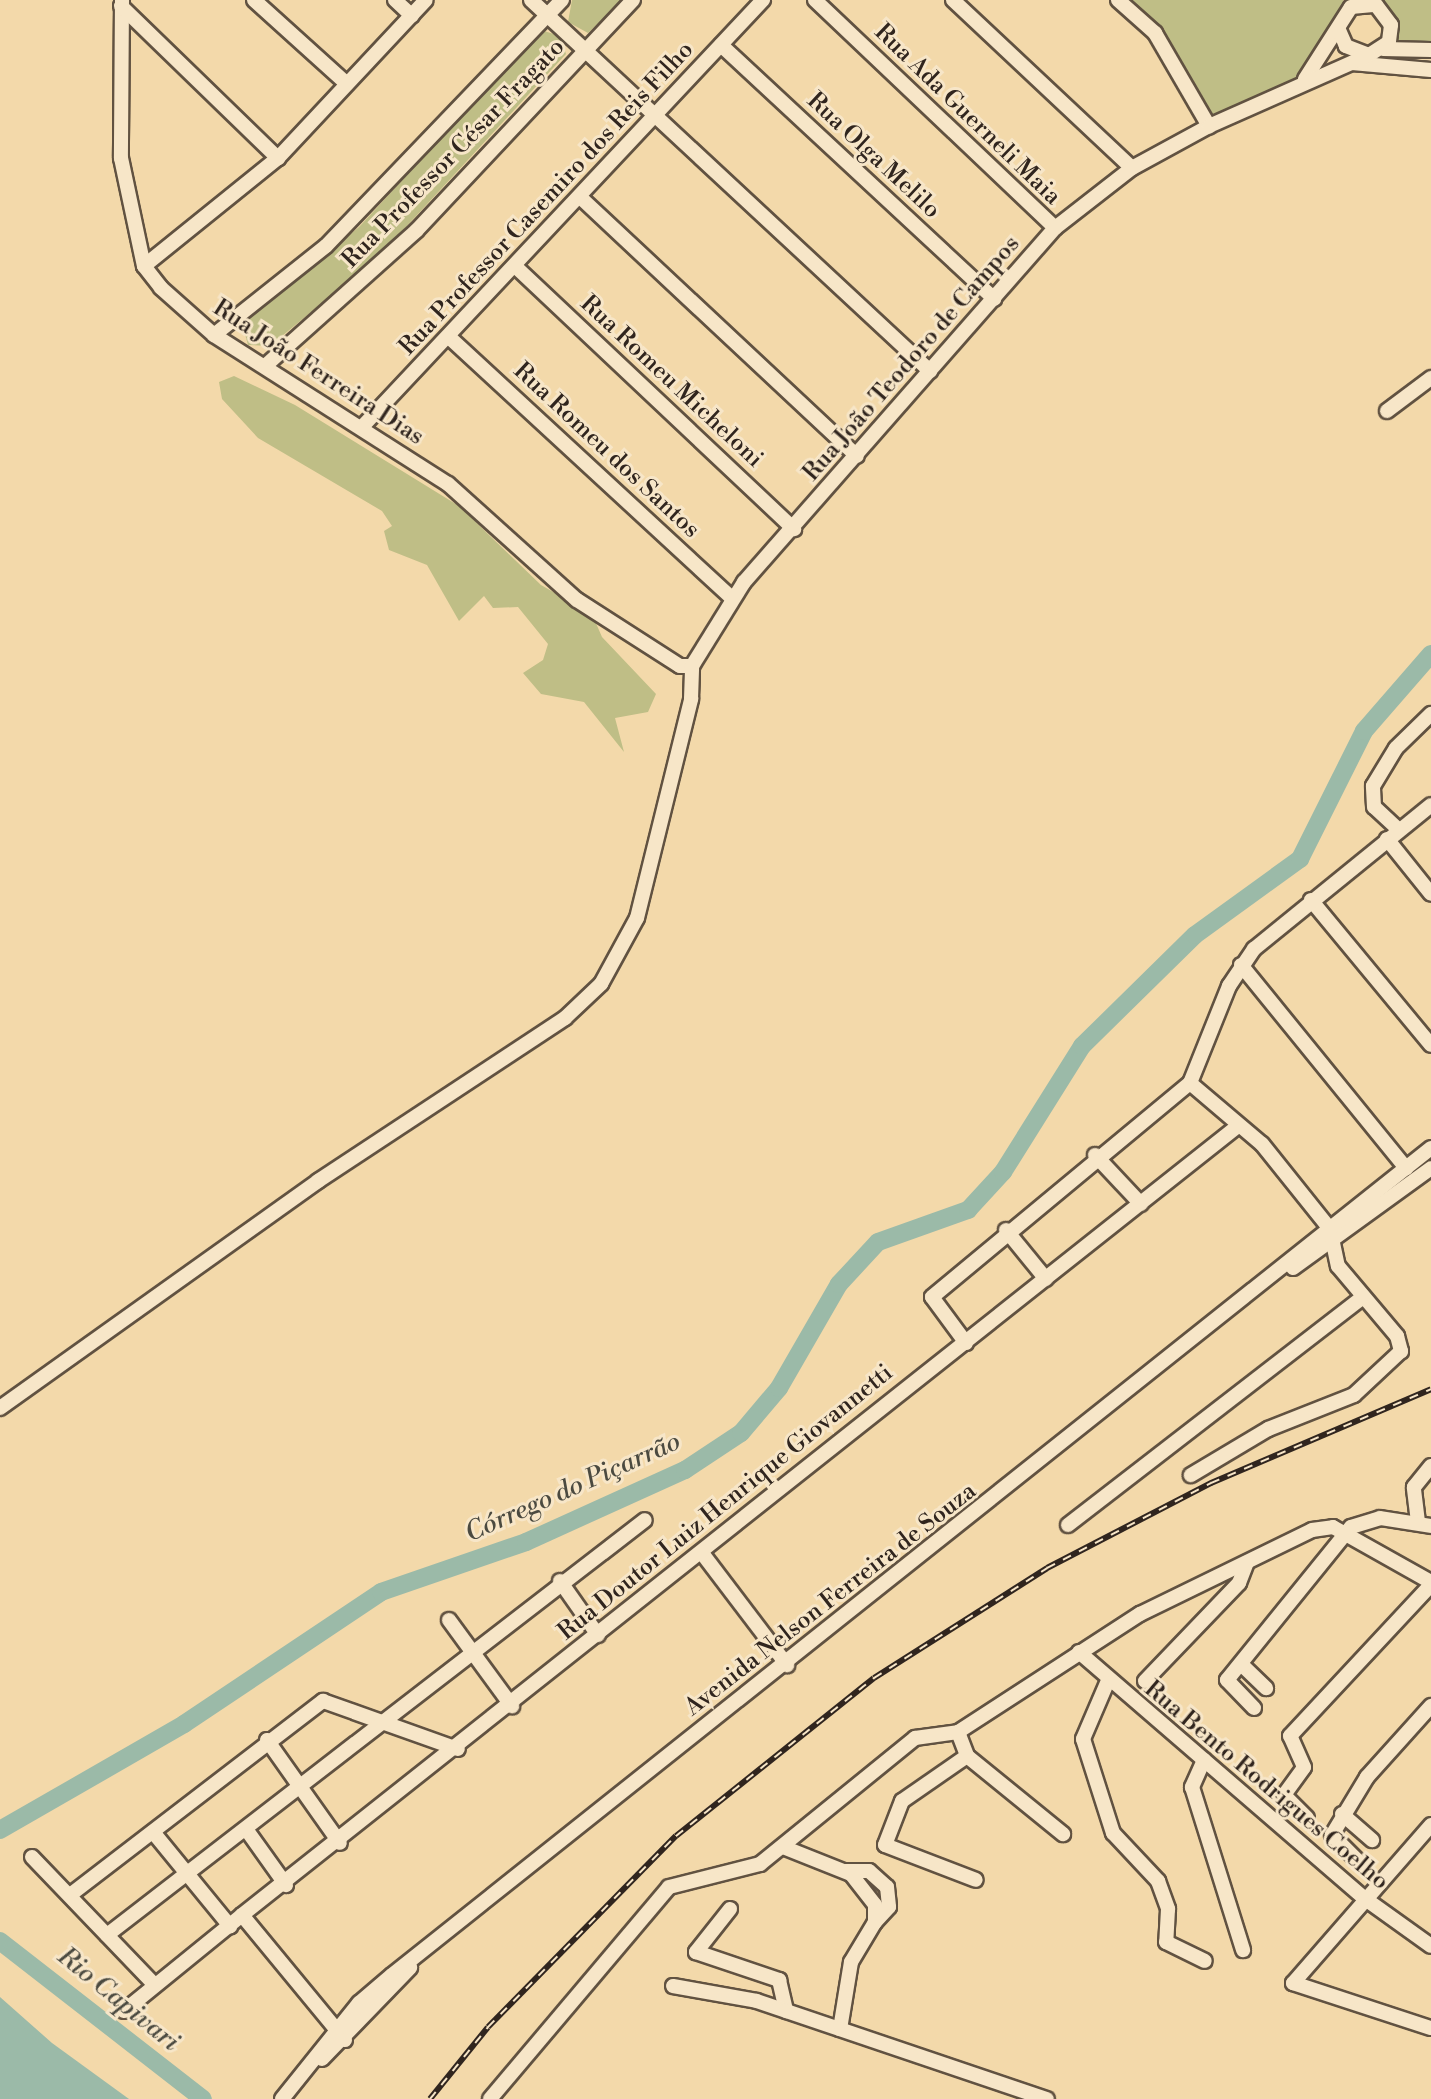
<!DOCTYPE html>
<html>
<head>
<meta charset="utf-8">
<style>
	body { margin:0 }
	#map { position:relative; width:1431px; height:2099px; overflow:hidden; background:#f3d9aa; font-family:"Libre Bodoni",serif }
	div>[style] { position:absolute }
	.green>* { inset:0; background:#bfbe86 }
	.water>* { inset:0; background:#9bbaa8 }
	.river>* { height:18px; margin:-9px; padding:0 9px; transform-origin:9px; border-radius:9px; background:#9bbaa8 }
	.roads { filter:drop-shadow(2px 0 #615241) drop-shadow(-2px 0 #615241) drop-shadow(0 2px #615241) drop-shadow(0 -2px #615241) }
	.minor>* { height:14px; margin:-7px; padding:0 7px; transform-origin:7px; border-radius:7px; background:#f7e6c8 }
	.rail>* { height:6px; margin-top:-3px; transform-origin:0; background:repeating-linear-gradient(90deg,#f7e6c8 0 9px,#30251e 0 18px); box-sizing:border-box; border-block:2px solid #30251e }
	span { translate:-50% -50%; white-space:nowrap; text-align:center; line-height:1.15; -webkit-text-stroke:6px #f7e6c8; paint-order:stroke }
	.street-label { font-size:24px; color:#30251e }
	.water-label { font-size:26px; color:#4b4a40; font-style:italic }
</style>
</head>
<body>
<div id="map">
	<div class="green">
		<div style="clip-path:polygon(572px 0,623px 0,588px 33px,568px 22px)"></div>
		<div style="clip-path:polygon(1118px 0,1343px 0,1345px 13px,1304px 79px,1209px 126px,1162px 43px)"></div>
		<div style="clip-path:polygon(1350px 0,1431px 0,1431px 50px,1385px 47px,1383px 10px,1351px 7px)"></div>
		<div style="clip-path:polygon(541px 30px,560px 36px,566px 54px,380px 255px,270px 346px,248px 345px,242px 323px,359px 227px)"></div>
		<div style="clip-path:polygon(234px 376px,295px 405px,459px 506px,541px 585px,592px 614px,602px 637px,656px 694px,648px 712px,615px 718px,624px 752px,584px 702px,541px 694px,523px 673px,543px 660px,548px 644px,518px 607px,493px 608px,484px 596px,459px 621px,427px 565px,389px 550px,384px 531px,392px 526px,382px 511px,258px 438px,222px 399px,219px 382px)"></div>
	</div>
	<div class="water">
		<div style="clip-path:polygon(0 1997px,52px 2043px,129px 2099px,0 2099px)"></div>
	</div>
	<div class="river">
		<div style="left:0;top:1830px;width:212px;rotate:-29.9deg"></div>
		<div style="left:184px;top:1724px;width:237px;rotate:-33.8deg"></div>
		<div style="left:381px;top:1592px;width:153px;rotate:-19deg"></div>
		<div style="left:526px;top:1542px;width:175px;rotate:-24.4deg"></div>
		<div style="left:685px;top:1470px;width:67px;rotate:-33.5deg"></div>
		<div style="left:741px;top:1433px;width:59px;rotate:-49.8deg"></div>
		<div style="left:779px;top:1388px;width:120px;rotate:-60deg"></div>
		<div style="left:839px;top:1284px;width:57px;rotate:-47.1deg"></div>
		<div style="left:878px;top:1242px;width:96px;rotate:-19.6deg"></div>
		<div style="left:968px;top:1210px;width:52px;rotate:-47.4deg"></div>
		<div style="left:1003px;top:1172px;width:149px;rotate:-57.9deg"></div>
		<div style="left:1082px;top:1046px;width:158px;rotate:-44.5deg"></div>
		<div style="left:1195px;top:935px;width:130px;rotate:-35.9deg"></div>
		<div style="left:1300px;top:859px;width:143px;rotate:-63.4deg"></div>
		<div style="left:1364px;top:731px;width:102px;rotate:-49deg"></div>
		<div style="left:0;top:1941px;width:257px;rotate:37.9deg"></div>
	</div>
	<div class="roads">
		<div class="minor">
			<div style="left:122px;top:0;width:158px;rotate:90.4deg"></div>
			<div style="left:121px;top:158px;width:110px;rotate:78deg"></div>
			<div style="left:144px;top:266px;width:28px;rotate:52deg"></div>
			<div style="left:161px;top:288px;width:71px;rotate:41.6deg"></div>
			<div style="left:214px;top:335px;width:277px;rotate:32.5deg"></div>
			<div style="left:448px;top:484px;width:173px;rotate:42deg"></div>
			<div style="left:577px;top:600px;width:122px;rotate:32.7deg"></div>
			<div style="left:680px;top:666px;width:12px"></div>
			<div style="left:254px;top:0;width:125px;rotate:42.1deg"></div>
			<div style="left:395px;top:0;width:23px;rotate:43deg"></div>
			<div style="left:531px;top:0;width:545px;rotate:42.92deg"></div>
			<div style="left:815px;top:0;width:331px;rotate:43.5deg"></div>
			<div style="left:953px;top:0;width:245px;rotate:43.2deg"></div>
			<div style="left:1118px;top:0;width:50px;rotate:41.7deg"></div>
			<div style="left:1155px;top:33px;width:108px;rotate:59.9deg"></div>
			<div style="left:121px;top:6px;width:219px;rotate:44.1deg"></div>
			<div style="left:721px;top:45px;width:373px;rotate:42.9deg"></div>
			<div style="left:1383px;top:49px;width:48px;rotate:1.2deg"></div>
			<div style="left:1352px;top:63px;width:79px;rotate:5.1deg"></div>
			<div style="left:1305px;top:79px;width:85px;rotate:-57.4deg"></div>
			<div style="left:1351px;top:7px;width:25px;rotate:-5deg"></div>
			<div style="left:1376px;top:5px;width:25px;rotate:53deg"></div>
			<div style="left:1391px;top:25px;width:17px;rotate:97deg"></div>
			<div style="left:1389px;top:42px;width:24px;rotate:147deg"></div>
			<div style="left:1369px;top:55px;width:25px;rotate:-159deg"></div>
			<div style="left:1346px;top:46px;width:17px;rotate:-114deg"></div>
			<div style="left:580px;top:197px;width:379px;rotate:43.1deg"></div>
			<div style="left:144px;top:266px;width:172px;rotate:-38.9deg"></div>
			<div style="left:278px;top:158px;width:216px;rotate:-46.9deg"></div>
			<div style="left:517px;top:268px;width:381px;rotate:43.3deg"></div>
			<div style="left:214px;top:335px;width:143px;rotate:-38.5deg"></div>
			<div style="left:326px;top:246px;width:341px;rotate:-46.2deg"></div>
			<div style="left:450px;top:338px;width:384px;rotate:42.7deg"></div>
			<div style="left:265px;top:366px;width:203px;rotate:-41.8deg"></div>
			<div style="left:416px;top:231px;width:317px;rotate:-46.8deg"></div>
			<div style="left:1387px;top:411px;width:55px;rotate:-36.9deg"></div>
			<div style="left:362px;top:427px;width:586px;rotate:-46.8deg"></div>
			<div style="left:692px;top:666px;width:99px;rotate:-58.2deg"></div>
			<div style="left:744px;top:582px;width:471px;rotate:-48.7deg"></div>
			<div style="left:1055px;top:228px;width:98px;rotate:-37.9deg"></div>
			<div style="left:1132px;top:168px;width:88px;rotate:-28.6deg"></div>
			<div style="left:1209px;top:126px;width:175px;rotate:-23.9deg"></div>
			<div style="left:1399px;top:830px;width:34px;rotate:-137deg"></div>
			<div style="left:1374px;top:807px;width:21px;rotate:-93deg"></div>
			<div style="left:1373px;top:786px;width:44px;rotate:-58.8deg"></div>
			<div style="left:1396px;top:748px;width:49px;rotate:-44.2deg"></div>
			<div style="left:1387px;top:839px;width:70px;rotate:51.3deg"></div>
			<div style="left:1311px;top:900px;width:188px;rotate:50.4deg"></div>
			<div style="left:1241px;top:965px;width:262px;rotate:50.9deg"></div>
			<div style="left:1190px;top:1083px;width:94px;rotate:40.3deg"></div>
			<div style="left:1262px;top:1144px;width:109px;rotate:51.3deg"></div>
			<div style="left:1330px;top:1229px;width:38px;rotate:78deg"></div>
			<div style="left:1338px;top:1266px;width:92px;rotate:49.9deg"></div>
			<div style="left:1397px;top:1336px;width:16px;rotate:75deg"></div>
			<div style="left:1401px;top:1351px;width:64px;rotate:136.9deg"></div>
			<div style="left:1354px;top:1395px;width:92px;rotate:158.4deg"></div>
			<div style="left:1268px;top:1429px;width:90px;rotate:149.1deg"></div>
			<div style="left:1095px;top:1155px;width:67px;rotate:46.8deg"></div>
			<div style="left:1006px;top:1230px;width:63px;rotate:50.8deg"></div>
			<div style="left:1293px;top:1268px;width:170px;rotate:-35.9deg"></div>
			<div style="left:966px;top:1343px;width:57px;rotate:-126.5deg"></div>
			<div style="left:932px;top:1297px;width:335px;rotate:-39.7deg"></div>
			<div style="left:1190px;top:1083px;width:105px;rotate:-68.1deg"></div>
			<div style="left:1229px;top:986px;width:45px;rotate:-56deg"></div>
			<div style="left:1254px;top:949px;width:228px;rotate:-39.1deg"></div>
			<div style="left:0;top:1408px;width:391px;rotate:-35.5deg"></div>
			<div style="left:318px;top:1181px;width:296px;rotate:-33.4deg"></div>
			<div style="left:565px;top:1018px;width:50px;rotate:-43.4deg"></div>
			<div style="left:601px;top:984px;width:75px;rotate:-61.4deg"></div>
			<div style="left:637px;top:918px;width:226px;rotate:-76.1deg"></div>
			<div style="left:691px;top:699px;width:33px;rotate:-88deg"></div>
			<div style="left:1418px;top:1522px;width:35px;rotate:-97deg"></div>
			<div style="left:1414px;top:1487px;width:27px;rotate:-51deg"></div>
			<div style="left:1068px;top:1525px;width:373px;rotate:-37.7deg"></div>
			<div style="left:702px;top:1553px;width:141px;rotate:52.8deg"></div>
			<div style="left:560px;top:1581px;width:66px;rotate:54.9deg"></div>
			<div style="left:449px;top:1620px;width:107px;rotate:53.8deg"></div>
			<div style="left:1079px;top:1652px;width:376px;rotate:40.8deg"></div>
			<div style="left:1364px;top:1898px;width:82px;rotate:35.6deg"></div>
			<div style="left:1241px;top:1664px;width:35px;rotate:44deg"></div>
			<div style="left:1145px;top:1681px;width:136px;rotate:-46.2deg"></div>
			<div style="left:1239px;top:1583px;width:22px;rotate:-69deg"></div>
			<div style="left:1107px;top:1683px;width:61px;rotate:113.2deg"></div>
			<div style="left:1083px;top:1739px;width:99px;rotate:72.3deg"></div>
			<div style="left:1113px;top:1833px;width:66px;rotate:46.8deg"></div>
			<div style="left:1158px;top:1881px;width:30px;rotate:70deg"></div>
			<div style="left:1168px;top:1909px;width:33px;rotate:93deg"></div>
			<div style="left:1166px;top:1942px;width:43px;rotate:26deg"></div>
			<div style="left:1254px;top:1708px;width:39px;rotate:-134deg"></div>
			<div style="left:1227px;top:1680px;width:197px;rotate:-51deg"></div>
			<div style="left:1351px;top:1527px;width:30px;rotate:-17deg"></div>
			<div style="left:1380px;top:1518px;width:52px;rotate:8.9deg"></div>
			<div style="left:958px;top:1732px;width:217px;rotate:-33deg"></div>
			<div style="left:1140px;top:1614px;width:191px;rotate:-26deg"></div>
			<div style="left:1312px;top:1530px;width:21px;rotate:-8deg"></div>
			<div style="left:1333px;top:1527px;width:112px;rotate:29.3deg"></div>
			<div style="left:958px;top:1732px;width:26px;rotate:69deg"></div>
			<div style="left:967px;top:1756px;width:124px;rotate:39.1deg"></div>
			<div style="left:267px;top:1740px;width:126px;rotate:54.7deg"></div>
			<div style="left:967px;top:1756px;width:79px;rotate:145.3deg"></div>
			<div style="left:902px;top:1801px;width:47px;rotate:111.1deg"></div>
			<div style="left:885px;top:1845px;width:97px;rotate:21deg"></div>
			<div style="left:1204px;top:1760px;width:30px;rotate:114deg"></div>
			<div style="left:1192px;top:1787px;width:171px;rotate:72.6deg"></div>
			<div style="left:1342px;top:1814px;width:40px;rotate:41deg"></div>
			<div style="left:1307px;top:1818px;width:33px;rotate:-135deg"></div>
			<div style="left:1284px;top:1795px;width:34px;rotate:-54deg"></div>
			<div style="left:1304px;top:1767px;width:34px;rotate:-114deg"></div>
			<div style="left:1290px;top:1736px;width:207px;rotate:-47deg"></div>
			<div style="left:1431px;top:1825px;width:210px;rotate:131.1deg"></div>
			<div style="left:1293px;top:1983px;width:145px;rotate:18.1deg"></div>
			<div style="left:246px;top:1829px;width:69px;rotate:54.5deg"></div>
			<div style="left:153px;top:1832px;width:122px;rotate:50.7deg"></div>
			<div style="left:783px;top:1847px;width:73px;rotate:21.7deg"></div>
			<div style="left:851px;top:1874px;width:39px;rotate:52deg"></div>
			<div style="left:875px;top:1905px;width:17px;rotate:90deg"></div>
			<div style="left:875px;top:1922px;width:47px;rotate:121deg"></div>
			<div style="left:851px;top:1962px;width:68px;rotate:99.3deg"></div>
			<div style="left:32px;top:1857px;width:176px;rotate:46.2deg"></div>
			<div style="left:1360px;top:1863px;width:40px;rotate:-135deg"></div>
			<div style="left:1332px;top:1835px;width:68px;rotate:-58.9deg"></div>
			<div style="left:1367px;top:1777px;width:96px;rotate:-48deg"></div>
			<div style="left:845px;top:1871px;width:24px"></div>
			<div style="left:869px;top:1871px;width:24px;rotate:42deg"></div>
			<div style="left:887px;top:1887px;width:20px;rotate:84deg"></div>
			<div style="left:889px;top:1907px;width:21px;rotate:133deg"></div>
			<div style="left:70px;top:1895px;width:319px;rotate:-37.5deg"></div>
			<div style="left:323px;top:1701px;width:143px;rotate:19.6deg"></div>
			<div style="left:730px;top:1909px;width:55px;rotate:128.3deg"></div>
			<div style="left:696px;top:1952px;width:88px;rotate:18.6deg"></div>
			<div style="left:779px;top:1980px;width:32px;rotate:77deg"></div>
			<div style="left:107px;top:1935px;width:679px;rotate:-37.65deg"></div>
			<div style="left:673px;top:1986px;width:85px;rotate:10.1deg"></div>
			<div style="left:757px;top:2001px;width:306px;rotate:18.7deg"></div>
			<div style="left:124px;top:2011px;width:152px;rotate:-39.1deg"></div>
			<div style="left:345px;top:2040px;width:162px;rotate:-129.5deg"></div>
			<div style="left:242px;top:1915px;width:1271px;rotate:-38.39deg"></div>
			<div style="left:322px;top:2059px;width:127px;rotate:-46deg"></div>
			<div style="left:282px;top:2099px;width:123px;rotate:-51.3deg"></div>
			<div style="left:359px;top:2003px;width:43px;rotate:-40.3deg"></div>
			<div style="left:392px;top:1975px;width:1328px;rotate:-38.52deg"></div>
			<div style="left:490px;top:2099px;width:277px;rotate:-49.8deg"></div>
			<div style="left:669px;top:1887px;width:94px;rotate:-14.2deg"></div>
			<div style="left:760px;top:1864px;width:200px;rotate:-39.1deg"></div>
			<div style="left:915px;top:1738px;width:43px;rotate:-7.9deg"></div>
		</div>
	</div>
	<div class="rail">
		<div style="left:430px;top:2099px;width:92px;rotate:-51.1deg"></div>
		<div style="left:488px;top:2027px;width:268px;rotate:-45.5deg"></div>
		<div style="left:676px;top:1836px;width:253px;rotate:-38.6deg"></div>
		<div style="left:874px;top:1678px;width:205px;rotate:-32.4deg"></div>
		<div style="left:1047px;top:1568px;width:185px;rotate:-27.4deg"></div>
		<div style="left:1211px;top:1483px;width:239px;rotate:-23.1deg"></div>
	</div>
	<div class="street-label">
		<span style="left:967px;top:115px;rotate:44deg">Rua Ada Guerneli Maia</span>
		<span style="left:454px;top:154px;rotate:-46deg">Rua Professor César Fragato</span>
		<span style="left:873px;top:156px;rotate:43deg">Rua Olga Melilo</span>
		<span style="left:547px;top:199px;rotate:-47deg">Rua Professor Casemiro dos Reis Filho</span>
		<span style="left:912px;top:359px;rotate:-49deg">Rua João Teodoro de Campos</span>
		<span style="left:318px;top:373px;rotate:33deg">Rua João Ferreira Dias</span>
		<span style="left:671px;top:382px;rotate:43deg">Rua Romeu Micheloni</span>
		<span style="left:606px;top:451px;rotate:43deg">Rua Romeu dos Santos</span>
		<span style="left:726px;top:1503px;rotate:-39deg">Rua Doutor Luiz Henrique Giovannetti</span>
		<span style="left:831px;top:1600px;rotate:-38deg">Avenida Nelson Ferreira de Souza</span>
		<span style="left:1266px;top:1786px;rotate:40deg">Rua Bento Rodrigues Coelho</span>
	</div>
	<div class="water-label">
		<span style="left:573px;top:1488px;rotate:-24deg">Córrego do Piçarrão</span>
		<span style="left:118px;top:2000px;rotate:39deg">Rio Capivari</span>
	</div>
</div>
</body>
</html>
